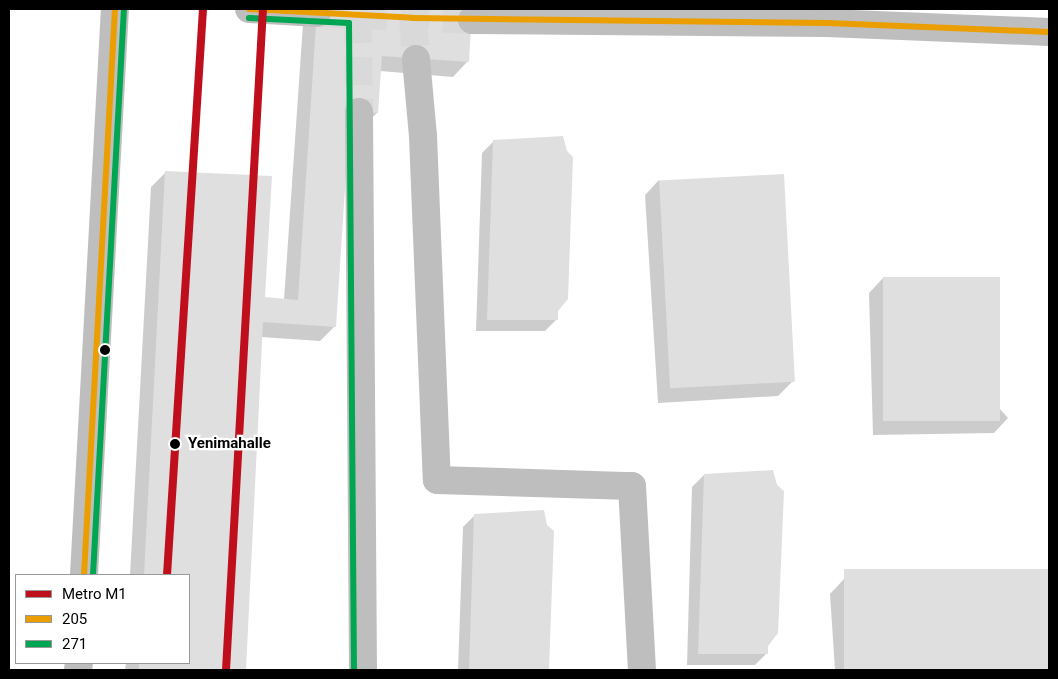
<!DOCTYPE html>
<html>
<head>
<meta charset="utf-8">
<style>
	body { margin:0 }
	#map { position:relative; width:1058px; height:679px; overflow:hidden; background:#fff; font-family:Roboto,sans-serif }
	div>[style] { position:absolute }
	.shadow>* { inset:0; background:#0003 }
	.building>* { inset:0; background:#dfdfdf; transform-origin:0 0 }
	.minor-tunnel>* { height:28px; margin-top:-14px; transform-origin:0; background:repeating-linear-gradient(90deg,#d9d9d9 0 28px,transparent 0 42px) }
	.major-tunnel>* { height:28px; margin-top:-14px; transform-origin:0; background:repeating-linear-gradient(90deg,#d9d9d9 0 28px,transparent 0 42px) }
	.minor>* { height:28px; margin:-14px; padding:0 14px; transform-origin:14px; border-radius:14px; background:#bebebe }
	.major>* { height:28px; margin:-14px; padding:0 14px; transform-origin:14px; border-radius:14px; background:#bebebe }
	.bus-1>* { height:6px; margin:-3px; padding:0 3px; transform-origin:3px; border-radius:3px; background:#eb9e00 }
	.bus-2>* { height:6px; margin:-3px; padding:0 3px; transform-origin:3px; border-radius:3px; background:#00a651 }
	.metro-1>* { height:8px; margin:-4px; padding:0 4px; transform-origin:4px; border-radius:4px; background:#bf0e1c }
	.dots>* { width:14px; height:14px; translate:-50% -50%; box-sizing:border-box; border:2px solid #fff; border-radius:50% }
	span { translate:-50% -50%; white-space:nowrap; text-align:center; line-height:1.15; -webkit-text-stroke:4.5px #fff; paint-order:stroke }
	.stop-label { font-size:15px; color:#000; font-weight:700 }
	.left { translate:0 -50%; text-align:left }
	.frame { position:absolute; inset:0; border:10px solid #000; pointer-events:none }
	.legend { position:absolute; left:15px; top:574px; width:175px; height:90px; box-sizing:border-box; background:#fff; border:1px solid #999; margin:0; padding:6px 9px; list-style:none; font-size:15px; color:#000 }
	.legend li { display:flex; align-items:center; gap:10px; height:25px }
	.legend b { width:25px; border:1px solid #999 }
</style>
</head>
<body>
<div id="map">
	<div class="shadow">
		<div style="clip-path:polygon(304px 9px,471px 9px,467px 62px,453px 77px,380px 71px,377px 113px,362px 127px,348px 126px,335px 326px,320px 341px,261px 337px,245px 670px,125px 670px,126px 663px,189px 663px,189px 575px,130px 575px,151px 187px,166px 172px,264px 299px,284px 300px)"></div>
		<div style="clip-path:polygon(494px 141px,557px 311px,557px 319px,545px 331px,476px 331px,482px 153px)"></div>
		<div style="clip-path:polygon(659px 180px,793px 381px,778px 396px,658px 403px,645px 195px)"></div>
		<div style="clip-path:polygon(883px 278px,1008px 418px,994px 433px,873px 435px,869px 293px)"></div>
		<div style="clip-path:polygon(704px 475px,767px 645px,767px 653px,755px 665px,687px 665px,692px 487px)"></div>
		<div style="clip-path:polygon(475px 515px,553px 532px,548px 670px,458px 670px,463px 527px)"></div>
		<div style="clip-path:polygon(1049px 570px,1049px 670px,835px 670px,830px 594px,844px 579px)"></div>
	</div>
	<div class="building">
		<div style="clip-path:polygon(317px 9px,472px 9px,469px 62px,382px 56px,378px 113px,350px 111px,336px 327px,263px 322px,246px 670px,139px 670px,139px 663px,189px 663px,189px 575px,144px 575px,165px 171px,272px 176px,265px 297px,298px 300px)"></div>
		<div style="clip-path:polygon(563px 136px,567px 151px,573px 157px,568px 299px,558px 311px,558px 320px,487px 320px,493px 140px)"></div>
		<div style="left:784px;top:174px;width:208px;height:125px;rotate:87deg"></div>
		<div style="left:883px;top:277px;width:117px;height:144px"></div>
		<div style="clip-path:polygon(773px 470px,777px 485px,784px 491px,778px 633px,768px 646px,768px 654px,698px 654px,704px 474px)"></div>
		<div style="clip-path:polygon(544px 510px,547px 525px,554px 531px,549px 670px,469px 670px,474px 514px)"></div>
		<div style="left:1049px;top:569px;width:101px;height:205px;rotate:90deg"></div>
	</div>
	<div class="minor-tunnel">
		<div style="left:358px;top:15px;width:97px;rotate:89.4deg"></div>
		<div style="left:413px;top:18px;width:41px;rotate:85.8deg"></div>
	</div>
	<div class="major-tunnel">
		<div style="left:317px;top:13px;width:155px;rotate:2.6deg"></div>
	</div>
	<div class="minor">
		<div style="left:416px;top:59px;width:77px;rotate:84.8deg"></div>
		<div style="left:423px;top:136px;width:344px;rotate:87.7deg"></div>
		<div style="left:437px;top:480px;width:195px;rotate:1.8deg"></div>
		<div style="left:632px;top:486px;width:184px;rotate:86.9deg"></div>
		<div style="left:359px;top:112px;width:558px;rotate:89.59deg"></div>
		<div style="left:84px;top:575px;width:567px;rotate:-86.87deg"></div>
		<div style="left:78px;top:670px;width:7px;rotate:-82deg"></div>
	</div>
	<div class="major">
		<div style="left:249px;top:9px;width:68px;rotate:3.4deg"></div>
		<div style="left:472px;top:20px;width:355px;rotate:0.5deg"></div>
		<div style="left:827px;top:23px;width:222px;rotate:2.3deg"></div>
	</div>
	<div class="bus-1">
		<div style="left:249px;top:9px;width:164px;rotate:3.1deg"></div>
		<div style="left:413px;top:18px;width:414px;rotate:0.7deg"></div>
		<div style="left:827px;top:23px;width:222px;rotate:2.3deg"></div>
		<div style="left:84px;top:575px;width:567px;rotate:-86.87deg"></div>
	</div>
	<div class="bus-2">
		<div style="left:249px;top:18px;width:100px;rotate:2.9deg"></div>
		<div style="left:349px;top:23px;width:647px;rotate:89.56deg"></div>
		<div style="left:93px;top:575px;width:567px;rotate:-86.87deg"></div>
	</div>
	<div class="metro-1">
		<div style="left:167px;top:575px;width:567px;rotate:-86.36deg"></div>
		<div style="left:226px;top:670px;width:662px;rotate:-86.8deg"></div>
	</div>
	<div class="dots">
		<div style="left:105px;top:350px;background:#000"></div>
		<div style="left:175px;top:444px;background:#000"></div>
	</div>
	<div class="stop-label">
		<span class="left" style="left:188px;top:444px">Yenimahalle</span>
	</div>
	<div class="frame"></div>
	<ul class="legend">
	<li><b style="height:6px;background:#bf0e1c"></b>Metro M1</li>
	<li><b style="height:6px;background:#eb9e00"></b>205</li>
	<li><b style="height:6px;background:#00a651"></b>271</li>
	</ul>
</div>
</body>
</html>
